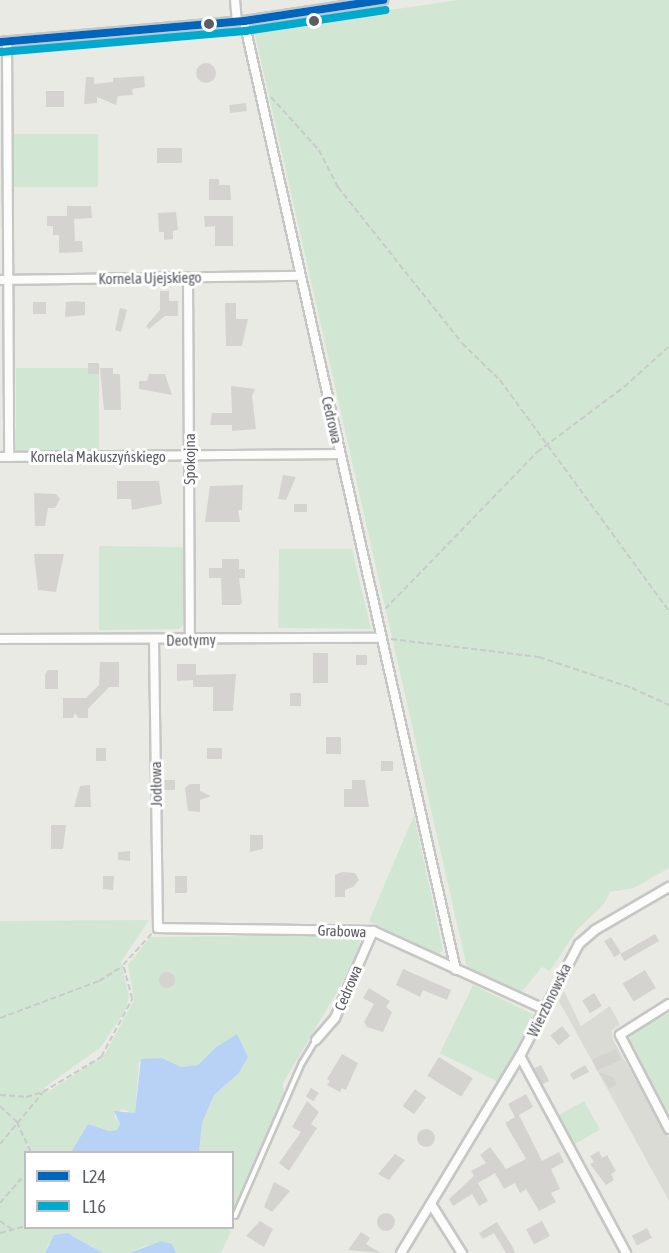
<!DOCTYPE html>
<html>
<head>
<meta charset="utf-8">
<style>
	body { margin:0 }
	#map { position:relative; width:669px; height:1253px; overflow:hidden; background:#eaeae5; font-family:"Asap Condensed",sans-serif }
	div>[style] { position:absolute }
	.industrial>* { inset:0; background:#dbdbd6 }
	.green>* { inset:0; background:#d2e7d3; transform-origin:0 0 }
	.water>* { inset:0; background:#b8d2f5 }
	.building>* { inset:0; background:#d4d3d0; transform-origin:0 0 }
	.round { border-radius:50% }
	.path>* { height:1.5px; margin-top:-0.75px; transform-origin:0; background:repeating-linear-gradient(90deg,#c7cbca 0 6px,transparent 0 9px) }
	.roads { filter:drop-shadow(2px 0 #c6c7c5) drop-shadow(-2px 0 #c6c7c5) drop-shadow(0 2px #c6c7c5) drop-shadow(0 -2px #c6c7c5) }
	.lane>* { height:4px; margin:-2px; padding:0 2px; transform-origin:2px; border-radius:2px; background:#fcfcfb }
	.street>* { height:8px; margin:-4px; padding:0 4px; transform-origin:4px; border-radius:4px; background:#fcfcfb }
	.bus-1>* { height:8px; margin:-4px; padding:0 4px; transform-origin:4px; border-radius:4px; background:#0065bd }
	.bus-2>* { height:8px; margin:-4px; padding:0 4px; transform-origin:4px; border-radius:4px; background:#00a9ce }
	.dots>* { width:16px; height:16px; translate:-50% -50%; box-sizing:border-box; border:3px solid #fff; border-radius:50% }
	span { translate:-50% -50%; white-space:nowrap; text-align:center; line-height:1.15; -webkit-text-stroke:6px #fff; paint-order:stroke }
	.street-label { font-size:15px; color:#5a5d62 }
	.legend { position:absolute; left:24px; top:1151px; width:210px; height:78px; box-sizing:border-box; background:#fff; border:2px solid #bdbec0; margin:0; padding:8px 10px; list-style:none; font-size:18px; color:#5a5d62 }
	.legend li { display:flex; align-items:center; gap:12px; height:30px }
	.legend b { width:30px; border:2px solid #bdbec0 }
</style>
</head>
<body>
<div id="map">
	<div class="industrial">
		<div style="clip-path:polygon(564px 991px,581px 1026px,610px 1006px,620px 1025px,612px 1030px,613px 1040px,669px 1138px,669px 1201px,559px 1001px)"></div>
	</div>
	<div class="green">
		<div style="clip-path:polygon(458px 0,669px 0,669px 868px,634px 888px,610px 892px,604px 904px,577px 930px,550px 971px,542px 967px,521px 993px,467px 968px,254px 30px)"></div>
		<div style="left:98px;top:134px;width:53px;height:84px;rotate:90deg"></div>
		<div style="left:16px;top:368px;width:83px;height:83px"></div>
		<div style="clip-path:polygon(99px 546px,183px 547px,184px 625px,179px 629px,99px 630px)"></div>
		<div style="clip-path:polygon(279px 549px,352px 549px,371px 629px,278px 628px)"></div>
		<div style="clip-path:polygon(414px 815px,443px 950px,438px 955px,369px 921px)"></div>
		<div style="clip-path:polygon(149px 920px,121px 962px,129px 996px,126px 1009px,101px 1047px,44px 1088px,48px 1092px,105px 1054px,134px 1000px,128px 965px,150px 937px,362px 935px,353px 965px,283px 1083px,284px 1095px,233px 1212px,232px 1152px,199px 1152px,202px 1123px,214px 1095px,238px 1074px,215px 1048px,198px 1065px,181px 1067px,162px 1058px,139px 1062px,135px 1114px,122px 1109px,114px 1116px,120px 1124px,117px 1130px,109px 1131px,88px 1124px,71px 1152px,26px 1152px,26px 1228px,226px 1228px,231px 1231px,221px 1253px,176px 1253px,146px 1245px,130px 1253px,103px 1253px,68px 1233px,48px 1244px,45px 1253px,0 1253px,0 921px)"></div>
		<div style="left:473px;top:985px;width:70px;height:76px;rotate:26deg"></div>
		<div style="clip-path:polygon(669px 1013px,669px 1114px,629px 1041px,633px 1033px)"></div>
		<div style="left:584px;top:1101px;width:33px;height:30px;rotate:61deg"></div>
	</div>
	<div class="water">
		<div style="clip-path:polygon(237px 1034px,248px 1057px,238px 1074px,214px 1095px,202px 1123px,199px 1152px,71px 1152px,88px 1124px,109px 1131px,117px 1130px,120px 1124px,114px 1111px,135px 1113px,141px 1059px,162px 1058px,181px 1067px,198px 1065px,215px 1048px)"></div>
		<div style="clip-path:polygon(68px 1233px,76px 1238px,103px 1253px,45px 1253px,54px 1235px)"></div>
		<div style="clip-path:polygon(161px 1241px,172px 1244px,176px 1253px,130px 1253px)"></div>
	</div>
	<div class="building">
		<div class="round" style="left:196px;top:63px;width:20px;height:20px"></div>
		<div style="clip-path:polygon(144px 76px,145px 87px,132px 89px,133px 95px,118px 96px,116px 105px,97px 97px,97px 103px,84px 104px,86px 77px,94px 77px,94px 84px,113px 82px,113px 78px)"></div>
		<div style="left:64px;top:91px;width:16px;height:18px;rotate:90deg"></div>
		<div style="left:246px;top:103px;width:8px;height:17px;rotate:83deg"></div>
		<div style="left:182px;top:148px;width:15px;height:25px;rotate:90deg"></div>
		<div style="clip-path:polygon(209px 179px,219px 179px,219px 185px,230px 185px,231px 200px,209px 200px)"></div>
		<div style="clip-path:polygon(67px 206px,91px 206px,92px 218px,74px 219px,75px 241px,82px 241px,83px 252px,59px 253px,59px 235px,53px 235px,53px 226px,47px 226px,47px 216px,67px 216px)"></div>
		<div style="clip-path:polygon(176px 212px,178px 230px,173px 231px,173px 239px,164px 240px,164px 232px,159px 232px,158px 213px)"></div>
		<div style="clip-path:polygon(204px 216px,233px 216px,233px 246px,215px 246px,215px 226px,205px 227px)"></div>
		<div style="clip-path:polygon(160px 291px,169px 291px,169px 301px,178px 301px,178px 316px,165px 316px,149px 329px,146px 326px,160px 310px)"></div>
		<div style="clip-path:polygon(75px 301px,85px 302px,85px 315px,65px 317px,66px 302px)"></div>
		<div style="left:33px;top:302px;width:13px;height:12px"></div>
		<div style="clip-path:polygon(225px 303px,236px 303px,236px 319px,248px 319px,242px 346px,226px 346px)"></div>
		<div style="clip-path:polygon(120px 308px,127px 310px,121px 332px,115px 330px)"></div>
		<div style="left:88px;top:363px;width:11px;height:11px"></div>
		<div style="clip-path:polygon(100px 368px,113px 368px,113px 374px,120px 374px,121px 410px,104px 410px)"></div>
		<div style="clip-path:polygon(149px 374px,165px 374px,172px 395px,139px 389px,139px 381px,147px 381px)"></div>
		<div style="clip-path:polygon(231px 386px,255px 389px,252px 397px,256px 429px,232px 431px,232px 425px,210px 425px,212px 413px,232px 413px)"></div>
		<div style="clip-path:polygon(283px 475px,296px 477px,286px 500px,278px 499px)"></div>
		<div style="clip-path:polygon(117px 481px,159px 481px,162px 504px,132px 510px,131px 499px,117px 499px)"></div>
		<div style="clip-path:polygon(243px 485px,242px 510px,238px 510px,240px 522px,205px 522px,210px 486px)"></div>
		<div style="clip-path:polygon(34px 493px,56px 494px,60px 499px,55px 508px,48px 508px,45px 526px,35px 526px)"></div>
		<div style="left:294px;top:504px;width:13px;height:8px"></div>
		<div style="clip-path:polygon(34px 554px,64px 554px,56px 592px,38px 590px)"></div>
		<div style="clip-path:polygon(222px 559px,239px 559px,239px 569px,245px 569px,245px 578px,239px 578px,242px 603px,239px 605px,222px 605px,221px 578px,209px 578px,209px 568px,222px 568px)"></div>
		<div style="left:313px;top:653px;width:15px;height:30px"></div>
		<div style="left:356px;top:655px;width:11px;height:10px"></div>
		<div style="clip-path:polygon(100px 662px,119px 662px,119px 687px,109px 687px,88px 709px,88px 718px,78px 718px,75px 713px,73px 718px,63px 718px,63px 698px,86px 698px,99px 685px)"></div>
		<div style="clip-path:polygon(177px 664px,196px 664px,196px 675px,236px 674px,233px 711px,213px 711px,213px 687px,193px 687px,193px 680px,177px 681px)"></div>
		<div style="clip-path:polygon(48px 670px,58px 670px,58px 689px,45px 689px,45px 674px)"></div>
		<div style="left:290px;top:693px;width:11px;height:13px"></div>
		<div style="left:326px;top:737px;width:15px;height:17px"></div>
		<div style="left:96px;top:748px;width:10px;height:13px"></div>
		<div style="left:207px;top:748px;width:15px;height:11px"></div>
		<div style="left:381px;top:761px;width:12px;height:10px"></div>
		<div style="left:163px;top:780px;width:12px;height:10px"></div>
		<div style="clip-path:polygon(352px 780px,365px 780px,369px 807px,344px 807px,344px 789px,352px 789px)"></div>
		<div style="clip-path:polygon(190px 784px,200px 784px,200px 791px,211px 796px,200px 800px,200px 812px,188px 811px,185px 788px)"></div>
		<div style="clip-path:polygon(90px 785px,91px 807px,74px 807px,80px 786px)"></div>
		<div style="clip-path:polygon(51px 825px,66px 825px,63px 849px,51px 849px)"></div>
		<div style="clip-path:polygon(250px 835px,263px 835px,263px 849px,250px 852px)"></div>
		<div style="clip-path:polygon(130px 851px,130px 861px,118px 860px,118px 852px)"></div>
		<div style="clip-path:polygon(342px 872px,355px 873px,359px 880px,353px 887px,345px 890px,345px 897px,335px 897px,335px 875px)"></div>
		<div style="clip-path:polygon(103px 876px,114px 876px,113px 890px,103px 889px)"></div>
		<div style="left:187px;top:876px;width:17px;height:12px;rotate:90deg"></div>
		<div style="left:655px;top:934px;width:8px;height:40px;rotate:60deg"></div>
		<div style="left:611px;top:937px;width:19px;height:8px;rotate:58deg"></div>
		<div style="clip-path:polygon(403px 969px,451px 990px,447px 1000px,423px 990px,420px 997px,396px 985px)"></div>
		<div style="left:645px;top:970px;width:21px;height:26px;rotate:59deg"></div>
		<div class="round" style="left:159px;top:972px;width:16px;height:16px"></div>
		<div style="clip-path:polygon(369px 988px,390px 1001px,386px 1007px,392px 1012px,383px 1032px,367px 1027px,364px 1022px,374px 1004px,363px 998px)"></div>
		<div style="left:594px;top:993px;width:15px;height:14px;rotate:58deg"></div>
		<div style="left:562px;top:1026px;width:13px;height:15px;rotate:51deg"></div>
		<div style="left:616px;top:1049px;width:12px;height:26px;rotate:66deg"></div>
		<div style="clip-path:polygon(342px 1054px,358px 1063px,346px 1090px,342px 1088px,340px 1092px,327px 1085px,330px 1081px,327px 1079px)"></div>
		<div style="left:439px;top:1057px;width:40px;height:22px;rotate:32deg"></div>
		<div style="left:541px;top:1065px;width:18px;height:9px;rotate:63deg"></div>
		<div style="clip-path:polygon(585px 1065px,589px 1072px,573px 1080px,570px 1074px)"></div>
		<div style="clip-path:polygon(599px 1072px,613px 1077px,617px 1084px,609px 1089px)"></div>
		<div style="left:311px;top:1088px;width:9px;height:10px;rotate:32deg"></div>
		<div style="left:415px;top:1089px;width:14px;height:21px;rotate:36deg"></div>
		<div style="clip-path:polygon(526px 1094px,533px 1107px,519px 1115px,542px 1161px,559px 1152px,564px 1162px,551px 1169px,560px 1189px,551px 1193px,556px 1202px,539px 1211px,526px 1189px,520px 1193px,515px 1183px,504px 1189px,495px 1173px,478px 1183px,488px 1201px,479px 1206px,472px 1194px,453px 1206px,449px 1199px,474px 1176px,471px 1171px,486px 1163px,480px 1155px,490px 1147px,506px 1169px,526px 1159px,505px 1123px,515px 1117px,508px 1104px)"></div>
		<div style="clip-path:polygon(307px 1101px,319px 1112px,311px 1124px,317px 1128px,289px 1171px,279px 1163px,301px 1132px,292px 1127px)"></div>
		<div class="round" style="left:417px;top:1129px;width:18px;height:18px"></div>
		<div style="clip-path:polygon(599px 1151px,602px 1158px,607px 1155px,616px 1171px,611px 1174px,614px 1180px,606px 1185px,590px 1164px,594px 1162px,590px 1156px)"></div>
		<div style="clip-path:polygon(395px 1154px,405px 1160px,389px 1180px,378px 1174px)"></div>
		<div style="clip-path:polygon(274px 1182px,290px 1191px,272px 1212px,264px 1207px)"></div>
		<div class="round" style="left:377px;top:1213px;width:18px;height:18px"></div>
		<div style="clip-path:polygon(260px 1221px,273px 1229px,264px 1247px,246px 1236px)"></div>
		<div style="left:542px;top:1221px;width:17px;height:18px;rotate:62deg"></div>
		<div style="clip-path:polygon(497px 1222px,512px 1246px,515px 1253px,506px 1253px,494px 1233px,483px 1239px,479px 1233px)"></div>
		<div style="left:647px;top:1228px;width:11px;height:17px;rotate:63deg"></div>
		<div style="clip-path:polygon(361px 1232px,370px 1238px,366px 1244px,381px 1253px,348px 1250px)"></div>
	</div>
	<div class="path">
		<div style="left:271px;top:97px;width:72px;rotate:47.8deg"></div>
		<div style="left:319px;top:150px;width:42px;rotate:62.8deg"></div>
		<div style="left:338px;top:187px;width:199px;rotate:51.5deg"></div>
		<div style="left:462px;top:343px;width:53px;rotate:44.2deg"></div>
		<div style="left:500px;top:380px;width:286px;rotate:53.8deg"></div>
		<div style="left:385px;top:609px;width:219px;rotate:-45.9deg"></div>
		<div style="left:537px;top:452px;width:109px;rotate:-36.8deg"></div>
		<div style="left:624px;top:387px;width:61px;rotate:-42.3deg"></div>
		<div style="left:391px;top:639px;width:149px;rotate:6.9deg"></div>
		<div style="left:539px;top:657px;width:98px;rotate:18.4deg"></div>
		<div style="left:632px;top:688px;width:41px;rotate:24.7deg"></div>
		<div style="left:0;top:1018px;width:106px;rotate:-20.5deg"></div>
		<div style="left:99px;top:981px;width:28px;rotate:-32deg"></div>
		<div style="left:0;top:1095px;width:26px;rotate:4deg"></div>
		<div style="left:26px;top:1097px;width:18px;rotate:-16deg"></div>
		<div style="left:0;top:1106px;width:23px;rotate:43deg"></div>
		<div style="left:17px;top:1122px;width:33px;rotate:65deg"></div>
		<div style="left:0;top:1144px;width:67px;rotate:-50.4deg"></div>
		<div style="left:43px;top:1092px;width:68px;rotate:-31.1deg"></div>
		<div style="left:101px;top:1057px;width:66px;rotate:-61.9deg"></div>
		<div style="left:132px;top:999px;width:35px;rotate:-105deg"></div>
		<div style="left:123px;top:965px;width:43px;rotate:-47.8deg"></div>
		<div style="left:0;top:1203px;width:40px;rotate:-49deg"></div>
		<div style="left:0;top:1221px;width:14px;rotate:34deg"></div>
		<div style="left:0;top:1233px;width:27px;rotate:-15deg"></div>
	</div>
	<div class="roads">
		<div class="lane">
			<div style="left:235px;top:1216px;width:167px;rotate:-66.4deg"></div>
			<div style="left:302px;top:1063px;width:26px;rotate:-59deg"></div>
		</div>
		<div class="street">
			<div style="left:235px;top:0;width:22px;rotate:85deg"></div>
			<div style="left:244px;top:21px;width:972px;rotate:77.41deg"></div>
			<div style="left:7px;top:41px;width:416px;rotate:89.7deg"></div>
			<div style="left:0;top:42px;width:245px;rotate:-4.9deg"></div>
			<div style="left:244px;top:21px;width:141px;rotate:-8.6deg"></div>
			<div style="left:188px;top:277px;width:363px;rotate:89.7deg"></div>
			<div style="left:0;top:280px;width:300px;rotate:-0.8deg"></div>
			<div style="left:0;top:457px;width:340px;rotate:-0.5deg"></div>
			<div style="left:0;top:639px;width:381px;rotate:-0.2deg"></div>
			<div style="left:154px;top:641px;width:287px;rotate:89.2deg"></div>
			<div style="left:158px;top:928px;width:215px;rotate:0.8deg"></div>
			<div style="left:373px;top:931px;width:190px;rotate:24.5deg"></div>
			<div style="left:669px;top:1004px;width:58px;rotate:147.7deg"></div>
			<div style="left:620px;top:1035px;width:106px;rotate:62.5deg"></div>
			<div style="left:316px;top:1040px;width:29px;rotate:-49deg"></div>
			<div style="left:335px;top:1018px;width:95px;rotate:-66.4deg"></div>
			<div style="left:520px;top:1056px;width:224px;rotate:61.7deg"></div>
			<div style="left:431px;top:1204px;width:58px;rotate:57.7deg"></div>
			<div style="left:401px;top:1253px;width:230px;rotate:-58.9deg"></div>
			<div style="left:520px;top:1056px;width:127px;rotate:-62.2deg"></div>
			<div style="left:579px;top:944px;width:21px;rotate:-41deg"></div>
			<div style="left:595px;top:930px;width:86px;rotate:-30.2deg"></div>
		</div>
	</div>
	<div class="bus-1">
		<div style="left:0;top:42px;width:245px;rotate:-4.9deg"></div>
		<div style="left:244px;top:21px;width:141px;rotate:-8.6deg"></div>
	</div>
	<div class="bus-2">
		<div style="left:1px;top:52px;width:245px;rotate:-4.9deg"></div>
		<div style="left:245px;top:31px;width:142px;rotate:-8.5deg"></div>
	</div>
	<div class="dots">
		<div style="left:314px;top:21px;background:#5a5d62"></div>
		<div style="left:209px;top:24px;background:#5a5d62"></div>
	</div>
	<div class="street-label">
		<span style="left:150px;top:278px;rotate:-1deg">Kornela Ujejskiego</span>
		<span style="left:332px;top:420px;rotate:77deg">Cedrowa</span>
		<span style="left:98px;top:457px">Kornela Makuszyńskiego</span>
		<span style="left:190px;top:459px;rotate:-90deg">Spokojna</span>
		<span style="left:191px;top:640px;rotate:-1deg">Deotymy</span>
		<span style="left:156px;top:784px;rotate:-91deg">Jodłowa</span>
		<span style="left:342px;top:931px;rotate:2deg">Grabowa</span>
		<span style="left:348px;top:988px;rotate:-67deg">Cedrowa</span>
		<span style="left:549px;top:1000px;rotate:-64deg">Wierzbnowska</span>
	</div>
	<ul class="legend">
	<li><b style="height:8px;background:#0065bd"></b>L24</li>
	<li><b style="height:8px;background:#00a9ce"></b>L16</li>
	</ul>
</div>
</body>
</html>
